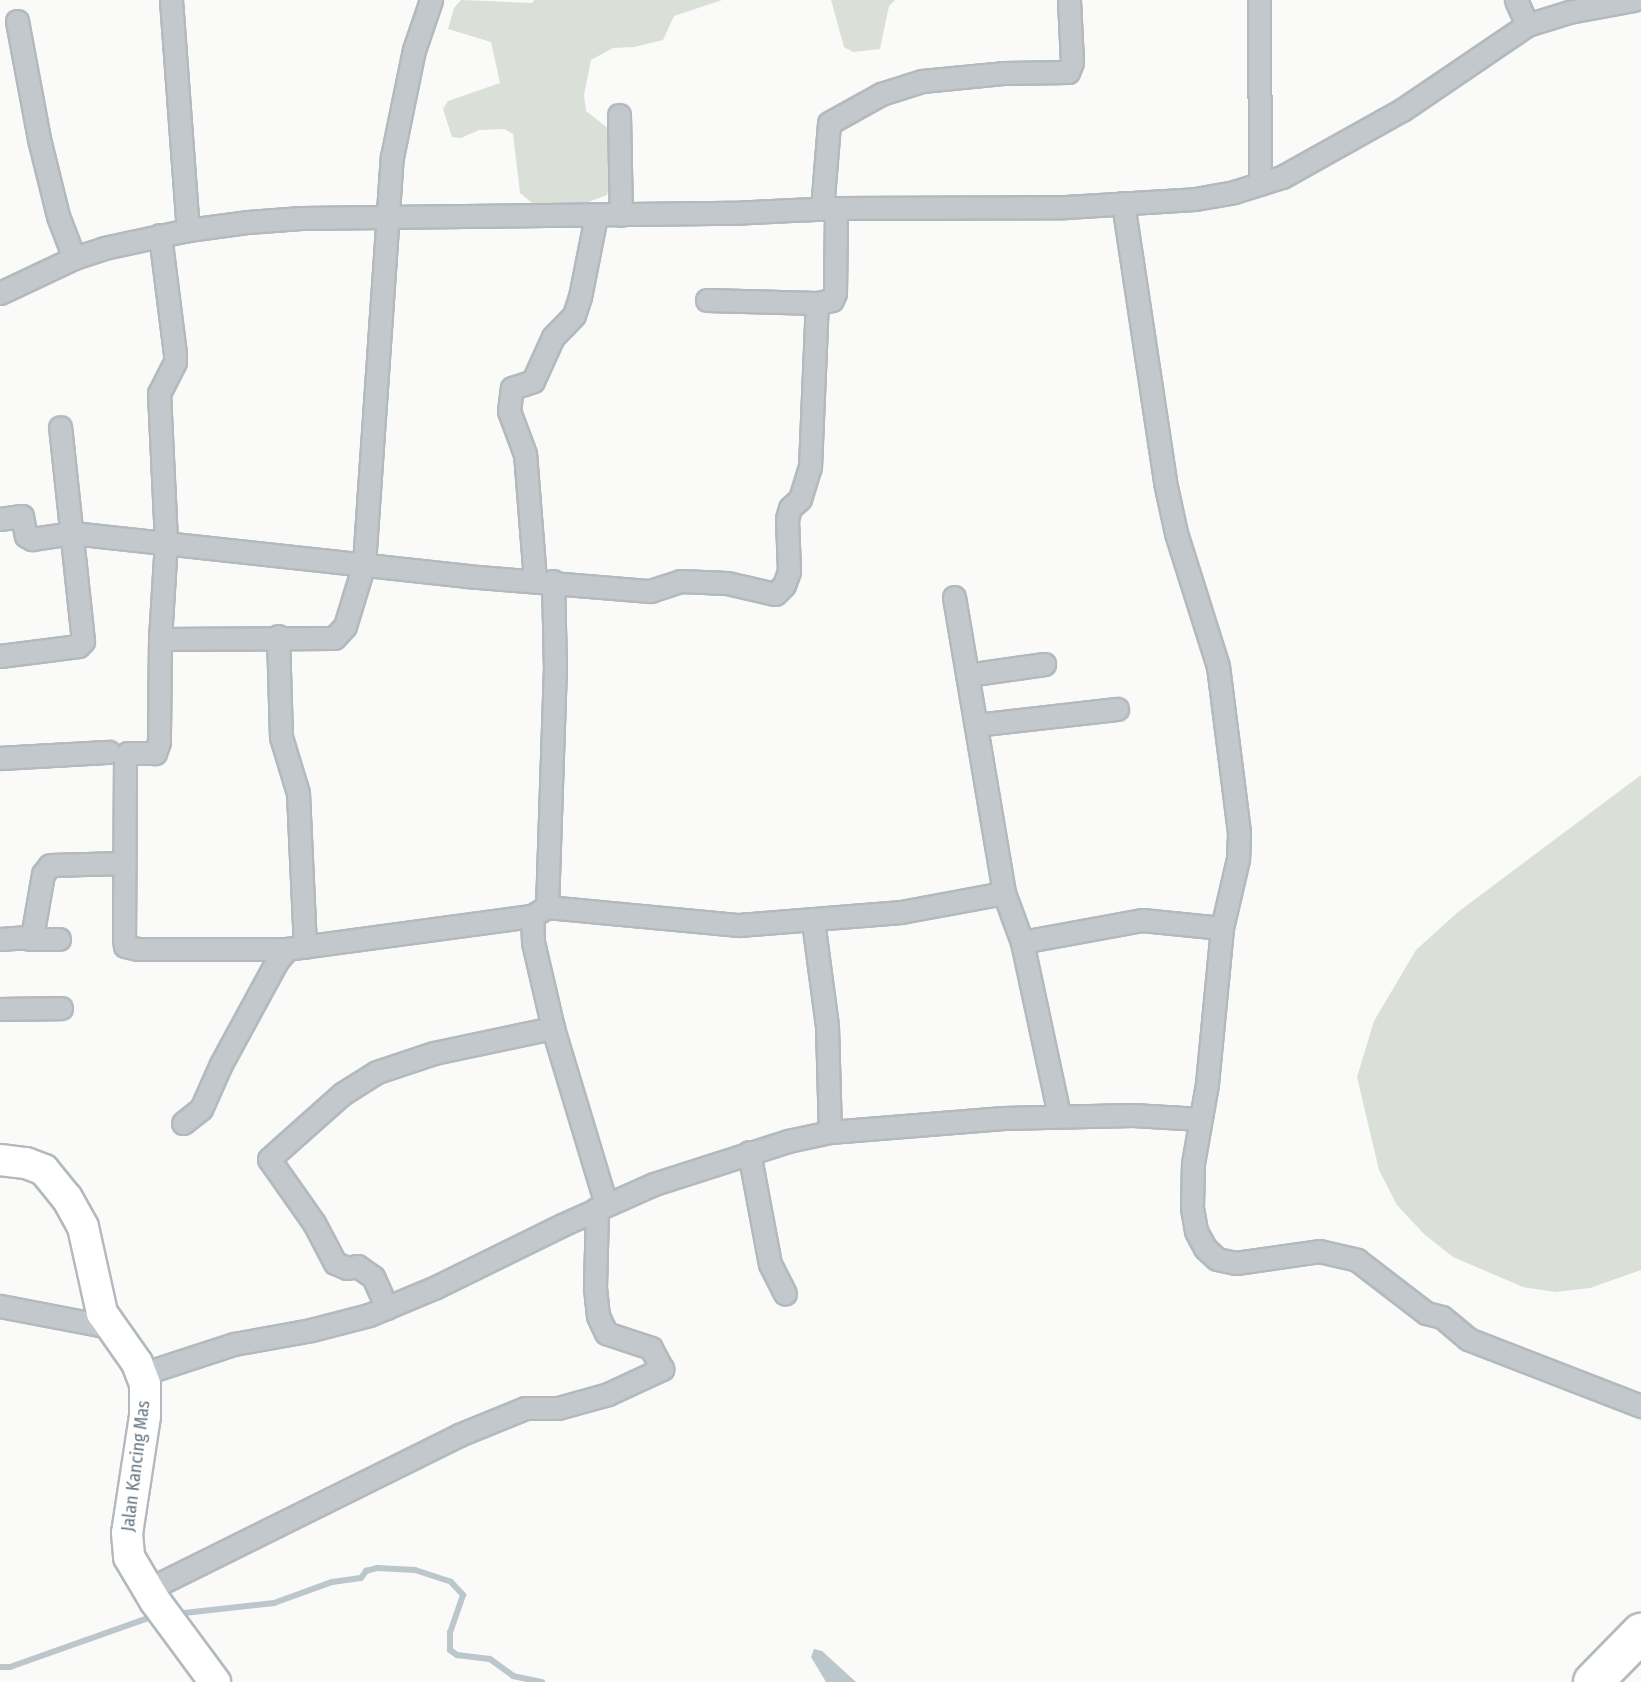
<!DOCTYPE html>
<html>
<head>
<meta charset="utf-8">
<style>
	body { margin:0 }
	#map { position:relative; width:1641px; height:1682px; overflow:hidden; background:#fafaf8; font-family:"Fira Sans Condensed",sans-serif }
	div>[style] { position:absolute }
	.green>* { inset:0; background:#dadfd7 }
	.water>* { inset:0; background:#bbc7cb }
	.stream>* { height:6px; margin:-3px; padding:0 3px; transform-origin:3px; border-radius:3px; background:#bbc7cb }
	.roads { filter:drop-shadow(2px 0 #b3babf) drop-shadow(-2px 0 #b3babf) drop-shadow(0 2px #b3babf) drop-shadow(0 -2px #b3babf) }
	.street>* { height:21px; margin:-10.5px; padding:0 10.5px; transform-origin:10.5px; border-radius:10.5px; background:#c3c8cc }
	.secondary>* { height:30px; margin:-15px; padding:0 15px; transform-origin:15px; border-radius:15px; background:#fff }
	.highway>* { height:38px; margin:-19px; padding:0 19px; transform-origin:19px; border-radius:19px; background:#fff }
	span { translate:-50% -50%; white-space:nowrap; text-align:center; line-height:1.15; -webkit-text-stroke:7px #fff; paint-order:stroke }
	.street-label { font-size:18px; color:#657683 }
</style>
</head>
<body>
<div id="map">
	<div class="green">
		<div style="clip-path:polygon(461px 0,532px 3px,534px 0,722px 0,674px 16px,663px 40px,634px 47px,613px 48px,591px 60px,584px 95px,586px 111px,609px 129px,612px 176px,607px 195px,583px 204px,546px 208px,537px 207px,520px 193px,513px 134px,504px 129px,479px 130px,461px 138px,452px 137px,443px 109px,448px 101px,500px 83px,491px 42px,448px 29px,454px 8px)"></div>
		<div style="clip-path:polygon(831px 0,895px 0,889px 6px,880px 49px,853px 52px,844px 47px)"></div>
		<div style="clip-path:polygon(1641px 775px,1641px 1270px,1590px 1288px,1555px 1292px,1523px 1287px,1453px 1257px,1424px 1234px,1397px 1205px,1379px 1170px,1357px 1077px,1374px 1021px,1416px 950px,1458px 912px)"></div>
	</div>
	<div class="water">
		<div style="clip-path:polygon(814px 1649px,822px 1651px,856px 1682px,826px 1682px,811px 1657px)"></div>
	</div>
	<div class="stream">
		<div style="left:175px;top:1614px;width:100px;rotate:-6.3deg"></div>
		<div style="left:274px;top:1603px;width:62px;rotate:-19.9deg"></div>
		<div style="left:332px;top:1582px;width:29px;rotate:-8deg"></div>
		<div style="left:361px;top:1578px;width:9px;rotate:-54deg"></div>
		<div style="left:366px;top:1571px;width:11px;rotate:-15deg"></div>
		<div style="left:377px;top:1568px;width:38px;rotate:3deg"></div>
		<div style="left:415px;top:1570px;width:38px;rotate:18deg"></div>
		<div style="left:451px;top:1582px;width:18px;rotate:47deg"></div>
		<div style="left:463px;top:1595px;width:39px;rotate:109deg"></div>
		<div style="left:450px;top:1632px;width:18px;rotate:90deg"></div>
		<div style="left:450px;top:1650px;width:9px;rotate:36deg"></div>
		<div style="left:457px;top:1655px;width:33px;rotate:7deg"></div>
		<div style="left:490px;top:1659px;width:29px;rotate:36deg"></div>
		<div style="left:513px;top:1676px;width:30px;rotate:12deg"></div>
		<div style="left:0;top:1667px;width:10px"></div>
		<div style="left:10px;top:1667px;width:153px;rotate:-19.5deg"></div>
	</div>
	<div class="roads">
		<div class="street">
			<div style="left:171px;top:0;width:231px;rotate:85.8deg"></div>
			<div style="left:1259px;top:0;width:184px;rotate:89.7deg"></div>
			<div style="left:1516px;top:0;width:27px;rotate:66deg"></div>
			<div style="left:17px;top:21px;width:120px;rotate:79.4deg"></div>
			<div style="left:39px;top:139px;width:79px;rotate:76.1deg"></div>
			<div style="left:58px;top:216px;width:45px;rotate:69.1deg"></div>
			<div style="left:619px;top:115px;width:100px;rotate:88.9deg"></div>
			<div style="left:1123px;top:203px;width:282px;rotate:81.4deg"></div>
			<div style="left:1165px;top:482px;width:52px;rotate:77.8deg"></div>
			<div style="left:1176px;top:533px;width:139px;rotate:72.5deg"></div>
			<div style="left:1218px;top:666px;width:168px;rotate:82.8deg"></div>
			<div style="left:1239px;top:833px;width:26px;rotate:92deg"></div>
			<div style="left:1238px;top:859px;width:71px;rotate:103.1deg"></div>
			<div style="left:1222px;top:928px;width:157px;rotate:95.5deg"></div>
			<div style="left:1207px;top:1084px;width:80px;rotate:100deg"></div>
			<div style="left:1193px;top:1163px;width:45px;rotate:91.3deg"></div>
			<div style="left:1192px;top:1208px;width:23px;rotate:80deg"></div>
			<div style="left:1196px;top:1231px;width:19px;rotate:62deg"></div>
			<div style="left:1205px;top:1248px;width:16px;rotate:43deg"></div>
			<div style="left:1217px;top:1259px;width:19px;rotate:12deg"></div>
			<div style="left:1236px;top:1263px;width:84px;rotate:-8.2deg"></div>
			<div style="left:1319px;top:1251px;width:39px;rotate:13deg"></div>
			<div style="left:1357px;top:1260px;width:87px;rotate:37.5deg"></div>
			<div style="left:1426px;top:1313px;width:16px;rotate:14deg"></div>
			<div style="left:1442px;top:1317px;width:34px;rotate:40deg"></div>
			<div style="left:1468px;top:1339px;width:186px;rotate:21.2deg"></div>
			<div style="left:822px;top:209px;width:86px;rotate:-85.3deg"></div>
			<div style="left:829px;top:123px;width:60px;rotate:-29.1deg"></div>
			<div style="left:881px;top:94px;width:43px;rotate:-17.6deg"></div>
			<div style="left:922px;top:81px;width:81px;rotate:-5.6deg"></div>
			<div style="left:1003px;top:73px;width:65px;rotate:-0.9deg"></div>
			<div style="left:1068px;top:72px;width:11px;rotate:-68deg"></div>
			<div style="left:1072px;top:62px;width:62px;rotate:-92.8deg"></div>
			<div style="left:160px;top:235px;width:120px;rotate:82.8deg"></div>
			<div style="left:175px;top:354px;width:8px;rotate:90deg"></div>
			<div style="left:175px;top:362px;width:35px;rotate:117deg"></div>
			<div style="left:159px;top:393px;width:148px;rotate:87.3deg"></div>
			<div style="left:166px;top:541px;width:98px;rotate:93.5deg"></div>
			<div style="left:160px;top:639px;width:103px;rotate:90.6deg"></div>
			<div style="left:159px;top:742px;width:12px;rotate:110deg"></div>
			<div style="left:155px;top:753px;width:27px;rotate:180deg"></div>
			<div style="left:128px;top:753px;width:5px;rotate:127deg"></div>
			<div style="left:125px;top:757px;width:182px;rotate:90.3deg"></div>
			<div style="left:124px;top:939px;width:7px;rotate:82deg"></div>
			<div style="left:125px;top:946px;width:13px;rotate:13deg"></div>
			<div style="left:138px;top:949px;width:149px"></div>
			<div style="left:0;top:293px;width:82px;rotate:-25.3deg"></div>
			<div style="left:74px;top:258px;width:32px;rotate:-18deg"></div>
			<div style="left:104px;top:248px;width:86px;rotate:-12.1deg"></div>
			<div style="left:188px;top:230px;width:61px;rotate:-7.6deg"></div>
			<div style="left:248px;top:222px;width:53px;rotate:-4.3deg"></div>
			<div style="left:301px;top:218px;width:431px;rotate:-0.7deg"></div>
			<div style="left:732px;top:213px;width:104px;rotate:-2.8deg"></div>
			<div style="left:836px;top:208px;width:230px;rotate:-0.2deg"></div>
			<div style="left:1066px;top:207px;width:129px;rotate:-3.5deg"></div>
			<div style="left:1195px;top:199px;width:40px;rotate:-10deg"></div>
			<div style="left:1234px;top:192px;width:50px;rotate:-17.4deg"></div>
			<div style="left:1282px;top:177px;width:137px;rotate:-29.2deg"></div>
			<div style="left:1402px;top:110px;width:151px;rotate:-34.2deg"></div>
			<div style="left:1527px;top:25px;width:44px;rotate:-17.2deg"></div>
			<div style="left:1569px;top:12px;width:66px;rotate:-10.5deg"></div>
			<div style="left:707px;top:300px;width:110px;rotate:1.6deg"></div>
			<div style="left:817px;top:303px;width:15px;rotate:-11deg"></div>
			<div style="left:832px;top:300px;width:8px;rotate:-67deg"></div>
			<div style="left:835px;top:293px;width:85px;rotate:-89.3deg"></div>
			<div style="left:0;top:519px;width:22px;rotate:-8deg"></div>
			<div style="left:22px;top:516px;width:20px;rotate:79deg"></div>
			<div style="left:26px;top:536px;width:7px;rotate:27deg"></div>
			<div style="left:32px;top:539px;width:40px;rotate:-8.5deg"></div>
			<div style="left:72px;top:533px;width:396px;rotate:6.2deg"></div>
			<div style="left:466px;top:576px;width:185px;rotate:4.7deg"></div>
			<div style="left:650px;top:591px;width:32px;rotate:-18deg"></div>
			<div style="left:680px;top:581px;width:47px;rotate:2.4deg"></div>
			<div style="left:727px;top:583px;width:49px;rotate:12.9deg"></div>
			<div style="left:775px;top:594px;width:13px;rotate:-45deg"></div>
			<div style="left:784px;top:585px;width:15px;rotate:-70deg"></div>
			<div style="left:789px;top:571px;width:52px;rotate:-92.2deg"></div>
			<div style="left:787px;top:519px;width:11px;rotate:-75deg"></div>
			<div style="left:790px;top:508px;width:13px;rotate:-42deg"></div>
			<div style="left:800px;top:499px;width:34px;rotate:-73deg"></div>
			<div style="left:810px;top:467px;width:164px;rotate:-87.6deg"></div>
			<div style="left:535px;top:580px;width:126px;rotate:-94.5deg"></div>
			<div style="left:525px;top:454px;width:46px;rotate:-110.4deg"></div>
			<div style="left:509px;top:411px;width:23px;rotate:-83deg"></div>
			<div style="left:512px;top:388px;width:22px;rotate:-18deg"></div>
			<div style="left:533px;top:381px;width:48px;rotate:-65.6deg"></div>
			<div style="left:553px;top:337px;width:30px;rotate:-46deg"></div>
			<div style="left:574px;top:315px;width:19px;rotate:-72deg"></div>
			<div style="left:580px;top:297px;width:83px;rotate:-78.8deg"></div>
			<div style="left:954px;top:597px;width:300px;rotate:80.4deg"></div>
			<div style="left:278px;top:636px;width:101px;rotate:88.3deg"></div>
			<div style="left:281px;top:737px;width:59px;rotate:73.1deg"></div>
			<div style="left:298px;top:793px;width:154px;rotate:87.4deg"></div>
			<div style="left:160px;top:639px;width:174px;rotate:-0.3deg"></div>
			<div style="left:334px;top:638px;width:16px;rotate:-47deg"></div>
			<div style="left:345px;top:626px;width:65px;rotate:-73deg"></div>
			<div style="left:364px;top:564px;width:408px;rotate:-86.1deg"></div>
			<div style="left:392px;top:157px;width:109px;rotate:-78.4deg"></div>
			<div style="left:414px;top:50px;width:53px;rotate:-71.2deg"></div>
			<div style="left:0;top:656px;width:79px;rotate:-7.3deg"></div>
			<div style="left:78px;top:646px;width:7px;rotate:-45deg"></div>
			<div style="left:83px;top:641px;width:215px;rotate:-96.1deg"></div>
			<div style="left:967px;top:675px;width:78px;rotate:-8.1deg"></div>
			<div style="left:976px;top:725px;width:142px;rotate:-6.5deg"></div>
			<div style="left:0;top:758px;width:109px;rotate:-3.2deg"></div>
			<div style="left:547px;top:907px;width:238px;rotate:-88.1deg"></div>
			<div style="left:555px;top:669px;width:88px;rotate:-91.3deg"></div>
			<div style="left:813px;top:921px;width:106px;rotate:82.4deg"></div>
			<div style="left:827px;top:1026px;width:106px;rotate:88.4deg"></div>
			<div style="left:0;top:939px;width:32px;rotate:-4deg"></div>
			<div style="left:32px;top:937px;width:64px;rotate:-80.1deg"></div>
			<div style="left:43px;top:874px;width:11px;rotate:-52deg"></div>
			<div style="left:50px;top:865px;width:73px;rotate:-1.6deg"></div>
			<div style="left:29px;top:939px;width:30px"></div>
			<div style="left:1022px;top:942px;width:122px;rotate:-10.4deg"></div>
			<div style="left:1142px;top:920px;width:80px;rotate:5.7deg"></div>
			<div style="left:0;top:1009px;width:61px;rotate:-0.9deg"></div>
			<div style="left:183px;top:1123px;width:23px;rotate:-38deg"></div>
			<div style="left:201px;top:1109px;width:49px;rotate:-66deg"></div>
			<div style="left:221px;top:1064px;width:117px;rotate:-61.5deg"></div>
			<div style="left:277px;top:961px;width:16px;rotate:-50deg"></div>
			<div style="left:287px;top:949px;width:247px;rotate:-7.7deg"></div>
			<div style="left:749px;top:1152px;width:114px;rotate:79.4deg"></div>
			<div style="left:770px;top:1264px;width:33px;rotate:63deg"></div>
			<div style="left:606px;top:1204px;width:184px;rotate:-106.8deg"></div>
			<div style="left:553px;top:1028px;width:88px;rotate:-103.1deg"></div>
			<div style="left:533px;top:942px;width:26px;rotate:-92deg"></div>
			<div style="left:532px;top:916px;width:17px;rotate:-31deg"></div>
			<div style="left:547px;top:907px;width:193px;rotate:5.4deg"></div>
			<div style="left:739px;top:925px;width:163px;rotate:-4.6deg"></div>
			<div style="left:901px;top:912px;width:105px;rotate:-10.5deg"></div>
			<div style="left:1004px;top:893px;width:52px;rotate:69.8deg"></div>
			<div style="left:1022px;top:942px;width:177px;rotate:77.9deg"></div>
			<div style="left:0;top:1306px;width:112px;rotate:10.8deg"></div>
			<div style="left:387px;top:1308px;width:34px;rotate:-114deg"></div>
			<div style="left:373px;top:1277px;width:19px;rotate:-145deg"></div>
			<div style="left:357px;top:1266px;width:10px;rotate:169deg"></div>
			<div style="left:347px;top:1268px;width:13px;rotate:-157deg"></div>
			<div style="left:335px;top:1263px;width:45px;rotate:-117.7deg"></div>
			<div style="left:314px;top:1223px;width:78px;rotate:-125.1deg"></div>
			<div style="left:269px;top:1159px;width:98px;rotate:-41.7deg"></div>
			<div style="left:342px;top:1094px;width:41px;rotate:-32.2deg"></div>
			<div style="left:377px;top:1072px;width:60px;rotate:-18.4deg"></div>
			<div style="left:434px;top:1053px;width:122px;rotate:-11.9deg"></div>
			<div style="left:142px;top:1374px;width:97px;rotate:-18.1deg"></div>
			<div style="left:234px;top:1344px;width:78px;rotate:-10.3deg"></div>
			<div style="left:311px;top:1330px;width:60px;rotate:-14.5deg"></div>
			<div style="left:369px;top:1315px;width:73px;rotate:-22.7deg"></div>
			<div style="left:436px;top:1287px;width:140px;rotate:-26.2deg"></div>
			<div style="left:562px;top:1225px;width:101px;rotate:-24deg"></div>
			<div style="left:654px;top:1184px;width:141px;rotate:-17.8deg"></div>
			<div style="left:788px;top:1141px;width:43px;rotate:-12.1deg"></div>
			<div style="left:830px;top:1132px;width:174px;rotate:-4.6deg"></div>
			<div style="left:1003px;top:1118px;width:130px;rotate:-1.3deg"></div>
			<div style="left:1133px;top:1115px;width:67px;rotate:3.4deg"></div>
			<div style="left:147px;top:1590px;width:348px;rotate:-26.4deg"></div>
			<div style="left:459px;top:1435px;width:71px;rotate:-22.2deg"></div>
			<div style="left:525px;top:1408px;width:33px"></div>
			<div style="left:558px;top:1408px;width:52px;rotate:-15.6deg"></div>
			<div style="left:608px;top:1394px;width:60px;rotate:-24.8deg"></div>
			<div style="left:662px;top:1369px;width:24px;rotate:-118deg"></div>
			<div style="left:651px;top:1348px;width:47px;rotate:-161.6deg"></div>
			<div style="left:606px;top:1333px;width:19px;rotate:-115deg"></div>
			<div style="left:598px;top:1316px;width:29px;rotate:-96deg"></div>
			<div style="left:595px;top:1287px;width:79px;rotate:-88.5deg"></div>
		</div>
		<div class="secondary">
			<div style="left:0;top:1160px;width:26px;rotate:7deg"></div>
			<div style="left:26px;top:1163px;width:19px;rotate:21deg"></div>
			<div style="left:44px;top:1170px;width:36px;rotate:51deg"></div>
			<div style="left:67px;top:1198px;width:33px;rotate:61deg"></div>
			<div style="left:83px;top:1227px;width:88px;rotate:77.5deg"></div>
			<div style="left:102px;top:1313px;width:61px;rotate:55deg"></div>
			<div style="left:137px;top:1363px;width:22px;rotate:69deg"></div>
			<div style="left:145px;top:1384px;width:32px;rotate:90deg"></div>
			<div style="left:145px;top:1416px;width:118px;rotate:98.7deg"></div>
			<div style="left:127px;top:1533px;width:24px;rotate:85deg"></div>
			<div style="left:129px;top:1557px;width:51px;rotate:59.4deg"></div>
			<div style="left:155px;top:1601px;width:101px;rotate:53.5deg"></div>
		</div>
		<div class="highway">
			<div style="left:1593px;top:1682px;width:69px;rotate:-45.6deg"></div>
		</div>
	</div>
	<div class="street-label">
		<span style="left:136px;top:1466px;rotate:-83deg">Jalan Kancing Mas</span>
	</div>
</div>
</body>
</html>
